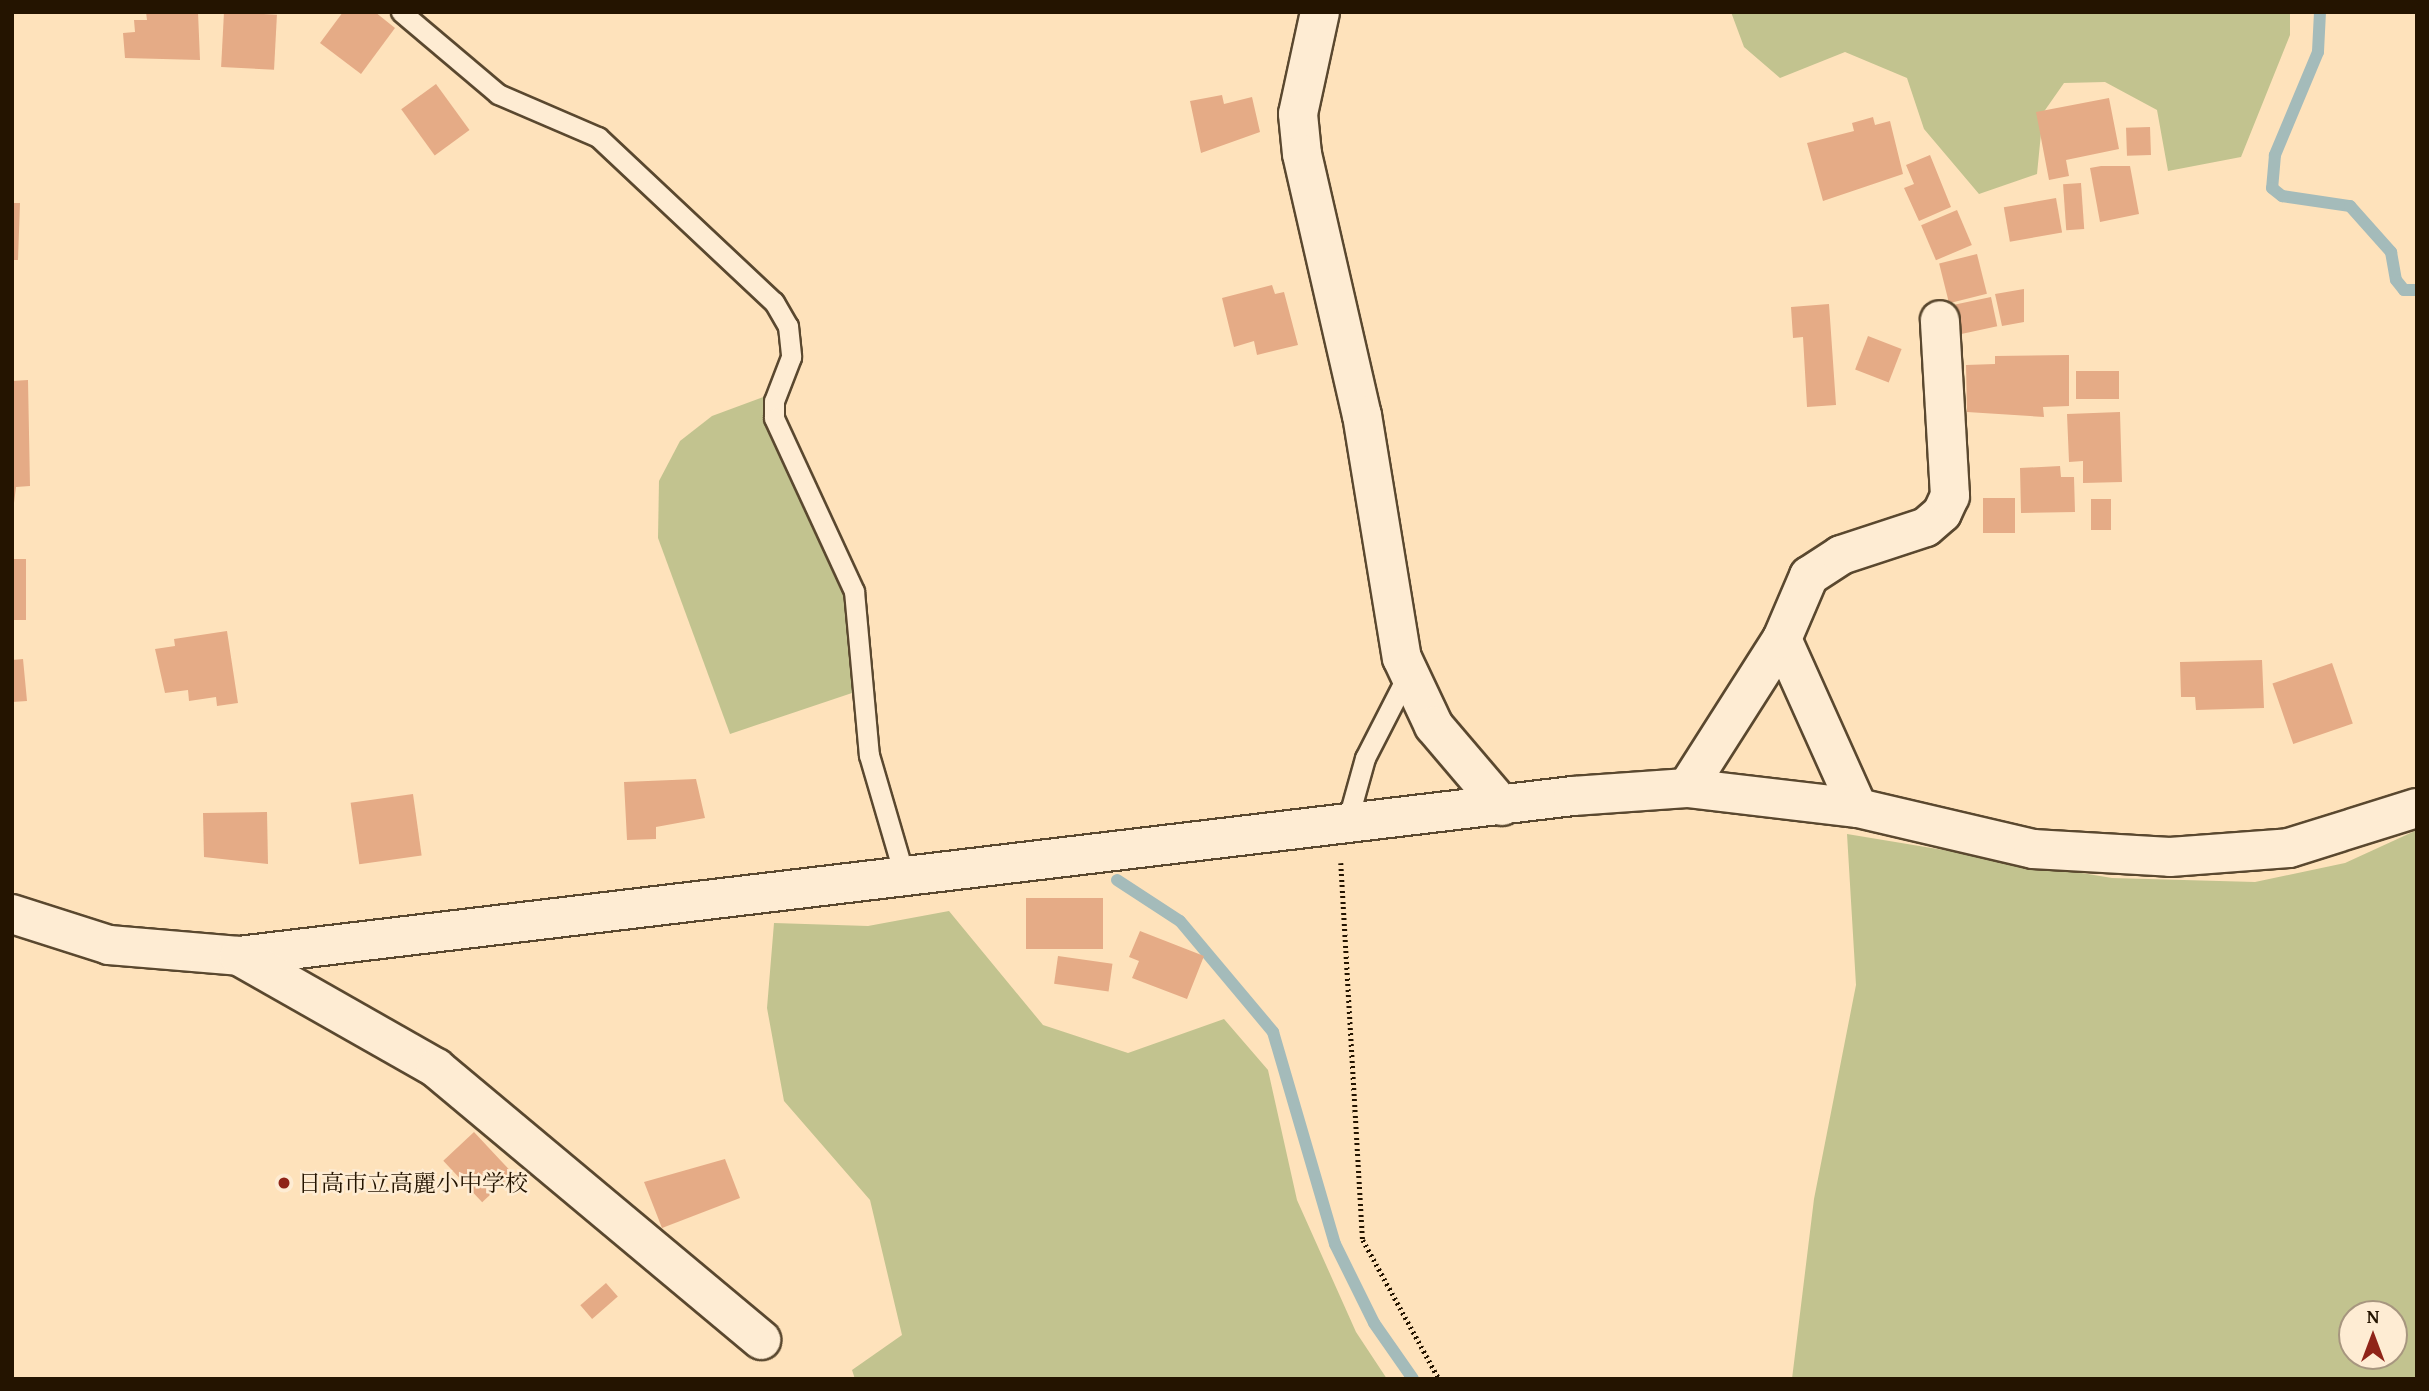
<!DOCTYPE html>
<html>
<head>
<meta charset="utf-8">
<style>
	body { margin:0 }
	#map { position:relative; width:2429px; height:1391px; overflow:hidden; background:#fee2bb; font-family:"Gentium Book Plus","Noto Serif JP",serif }
	div>[style] { position:absolute }
	.green>* { inset:0; background:#c2c38f }
	.stream>* { height:12px; margin:-6px; padding:0 6px; transform-origin:6px; border-radius:6px; background:#a4bbba }
	.building>* { inset:0; background:#e5ab86; transform-origin:0 0 }
	.path>* { height:4.5px; margin-top:-2.25px; transform-origin:0; background:repeating-linear-gradient(90deg,#241400 0 2px,transparent 0 5.5px) }
	.roads { filter:drop-shadow(2px 0 #5a482f) drop-shadow(-2px 0 #5a482f) drop-shadow(0 2px #5a482f) drop-shadow(0 -2px #5a482f) }
	.service>* { height:19px; margin:-9.5px; padding:0 9.5px; transform-origin:9.5px; border-radius:9.5px; background:#feecd3 }
	.minor>* { height:38px; margin:-19px; padding:0 19px; transform-origin:19px; border-radius:19px; background:#feecd3 }
	.dots>* { width:19px; height:19px; translate:-50% -50%; box-sizing:border-box; border:4px solid #feecd3; border-radius:50% }
	span { translate:-50% -50%; white-space:nowrap; text-align:center; line-height:1.15; -webkit-text-stroke:5px #feecd3; paint-order:stroke }
	.poi-label { font-size:23px; color:#241400 }
	.left { translate:0 -50%; text-align:left }
	.frame { position:absolute; inset:0; border:14px solid #241400; pointer-events:none }
	.north { position:absolute; left:2338px; top:1300px; width:70px; height:70px; box-sizing:border-box; background:#feecd3; border:2px solid #a7967f; border-radius:50%; rotate:0deg; font-size:19px; font-weight:700; line-height:28px; text-align:center; color:#241400 }
	.north::after { content:''; display:block; margin:auto; width:24px; height:32px; background:#8f2418; clip-path:polygon(50% 0,100% 100%,50% 72%,0 100%) }
</style>
</head>
<body>
<div id="map">
	<div class="green">
		<div style="clip-path:polygon(1731px 12px,2290px 12px,2290px 35px,2241px 157px,2168px 171px,2157px 110px,2105px 82px,2064px 83px,2043px 113px,2037px 174px,1979px 194px,1924px 129px,1907px 78px,1845px 52px,1780px 78px,1744px 47px)"></div>
		<div style="clip-path:polygon(766px 396px,849px 594px,852px 693px,730px 734px,658px 538px,659px 481px,680px 441px,712px 416px)"></div>
		<div style="clip-path:polygon(evenodd,2417px 830px,2417px 1379px,1792px 1379px,1814px 1199px,1856px 985px,1847px 834px,2112px 878px,2255px 882px,2345px 863px,2417px 830px,2352px 1314px,2394px 1314px,2394px 1356px,2352px 1356px,2352px 1314px)"></div>
		<div style="clip-path:polygon(949px 911px,1043px 1025px,1128px 1053px,1224px 1019px,1268px 1070px,1297px 1200px,1356px 1332px,1387px 1379px,855px 1379px,852px 1370px,902px 1335px,870px 1200px,784px 1101px,767px 1008px,774px 923px,868px 926px)"></div>
	</div>
	<div class="stream">
		<div style="left:2320px;top:12px;width:40px;rotate:92.9deg"></div>
		<div style="left:2318px;top:52px;width:112px;rotate:112.7deg"></div>
		<div style="left:2275px;top:155px;width:33px;rotate:95deg"></div>
		<div style="left:2272px;top:188px;width:13px;rotate:39deg"></div>
		<div style="left:2282px;top:196px;width:69px;rotate:8.4deg"></div>
		<div style="left:2350px;top:206px;width:62px;rotate:48.3deg"></div>
		<div style="left:2391px;top:252px;width:28px;rotate:80deg"></div>
		<div style="left:2396px;top:280px;width:13px;rotate:51deg"></div>
		<div style="left:2404px;top:290px;width:13px"></div>
		<div style="left:1117px;top:880px;width:75px;rotate:33.1deg"></div>
		<div style="left:1180px;top:921px;width:145px;rotate:50deg"></div>
		<div style="left:1273px;top:1032px;width:221px;rotate:73.7deg"></div>
		<div style="left:1335px;top:1244px;width:88px;rotate:63.7deg"></div>
		<div style="left:1374px;top:1323px;width:68px;rotate:55.1deg"></div>
	</div>
	<div class="building">
		<div style="clip-path:polygon(146px 12px,198px 12px,200px 60px,125px 58px,123px 33px,135px 32px,134px 20px,147px 20px)"></div>
		<div style="left:224px;top:12px;width:53px;height:55px;rotate:3deg"></div>
		<div style="clip-path:polygon(343px 12px,375px 12px,395px 28px,361px 74px,320px 43px)"></div>
		<div style="left:436px;top:84px;width:57px;height:43px;rotate:54deg"></div>
		<div style="clip-path:polygon(1222px 95px,1224px 104px,1252px 97px,1260px 132px,1201px 153px,1190px 101px)"></div>
		<div style="clip-path:polygon(2109px 98px,2119px 149px,2066px 160px,2069px 176px,2049px 180px,2036px 112px)"></div>
		<div style="clip-path:polygon(1873px 117px,1875px 125px,1890px 121px,1903px 174px,1823px 201px,1807px 143px,1854px 131px,1852px 123px)"></div>
		<div style="left:2150px;top:127px;width:28px;height:24px;rotate:88deg"></div>
		<div style="clip-path:polygon(1930px 155px,1951px 207px,1919px 221px,1904px 188px,1914px 184px,1906px 165px)"></div>
		<div style="clip-path:polygon(2101px 166px,2130px 166px,2139px 214px,2100px 222px,2090px 168px)"></div>
		<div style="left:2081px;top:183px;width:46px;height:18px;rotate:86deg"></div>
		<div style="left:2056px;top:198px;width:35px;height:53px;rotate:80deg"></div>
		<div style="clip-path:polygon(12px 203px,20px 203px,18px 260px,12px 260px)"></div>
		<div style="left:1957px;top:210px;width:38px;height:39px;rotate:67deg"></div>
		<div style="left:1977px;top:254px;width:41px;height:39px;rotate:76deg"></div>
		<div style="clip-path:polygon(1272px 285px,1275px 294px,1284px 292px,1298px 345px,1257px 355px,1254px 341px,1234px 347px,1222px 298px)"></div>
		<div style="clip-path:polygon(2024px 289px,2024px 322px,2002px 326px,1995px 294px)"></div>
		<div style="left:1991px;top:297px;width:30px;height:45px;rotate:78deg"></div>
		<div style="clip-path:polygon(1829px 304px,1836px 405px,1807px 407px,1803px 337px,1793px 338px,1791px 307px)"></div>
		<div style="left:1868px;top:336px;width:36px;height:36px;rotate:21deg"></div>
		<div style="clip-path:polygon(2069px 355px,2069px 406px,2043px 407px,2044px 417px,1967px 412px,1966px 365px,1995px 364px,1995px 356px)"></div>
		<div style="left:2119px;top:371px;width:28px;height:43px;rotate:90deg"></div>
		<div style="clip-path:polygon(28px 380px,30px 486px,16px 487px,12px 519px,12px 381px)"></div>
		<div style="clip-path:polygon(2120px 412px,2122px 482px,2083px 483px,2083px 461px,2069px 462px,2067px 414px)"></div>
		<div style="clip-path:polygon(2060px 466px,2061px 477px,2074px 477px,2075px 512px,2021px 513px,2020px 468px)"></div>
		<div style="left:1983px;top:498px;width:32px;height:35px"></div>
		<div style="left:2091px;top:499px;width:20px;height:31px"></div>
		<div style="left:12px;top:559px;width:14px;height:61px"></div>
		<div style="clip-path:polygon(227px 631px,238px 703px,217px 706px,216px 697px,189px 701px,188px 690px,165px 693px,155px 649px,175px 646px,174px 639px)"></div>
		<div style="clip-path:polygon(23px 659px,27px 701px,12px 702px,12px 660px)"></div>
		<div style="clip-path:polygon(2262px 660px,2264px 708px,2196px 710px,2195px 697px,2181px 697px,2180px 662px)"></div>
		<div style="left:2332px;top:663px;width:64px;height:63px;rotate:71deg"></div>
		<div style="clip-path:polygon(696px 779px,705px 818px,656px 827px,656px 839px,627px 840px,624px 782px)"></div>
		<div style="left:413px;top:794px;width:62px;height:63px;rotate:82deg"></div>
		<div style="clip-path:polygon(267px 812px,268px 864px,204px 857px,203px 813px)"></div>
		<div style="left:1026px;top:898px;width:77px;height:51px"></div>
		<div style="clip-path:polygon(1140px 931px,1204px 956px,1187px 999px,1132px 978px,1139px 961px,1129px 957px)"></div>
		<div style="left:1058px;top:956px;width:55px;height:28px;rotate:8deg"></div>
		<div style="left:474px;top:1132px;width:57px;height:42px;rotate:47deg"></div>
		<div style="clip-path:polygon(725px 1159px,740px 1198px,662px 1228px,644px 1182px)"></div>
		<div style="left:606px;top:1283px;width:18px;height:34px;rotate:49deg"></div>
	</div>
	<div class="path">
		<div style="left:1341px;top:863px;width:378px;rotate:86.7deg"></div>
		<div style="left:1363px;top:1240px;width:158px;rotate:61.3deg"></div>
	</div>
	<div class="roads">
		<div class="service">
			<div style="left:401px;top:12px;width:127px;rotate:40.2deg"></div>
			<div style="left:498px;top:94px;width:109px;rotate:23.3deg"></div>
			<div style="left:598px;top:137px;width:241px;rotate:43.2deg"></div>
			<div style="left:774px;top:302px;width:28px;rotate:60deg"></div>
			<div style="left:788px;top:326px;width:31px;rotate:84deg"></div>
			<div style="left:791px;top:357px;width:47px;rotate:111.1deg"></div>
			<div style="left:774px;top:401px;width:17px;rotate:90deg"></div>
			<div style="left:774px;top:418px;width:191px;rotate:65.2deg"></div>
			<div style="left:854px;top:591px;width:165px;rotate:84.8deg"></div>
			<div style="left:869px;top:755px;width:128px;rotate:73.7deg"></div>
			<div style="left:1346px;top:826px;width:71px;rotate:-74.4deg"></div>
			<div style="left:1365px;top:758px;width:92px;rotate:-62.9deg"></div>
		</div>
		<div class="minor">
			<div style="left:1320px;top:12px;width:104px;rotate:102.2deg"></div>
			<div style="left:1298px;top:114px;width:40px;rotate:84.3deg"></div>
			<div style="left:1302px;top:154px;width:268px;rotate:77.1deg"></div>
			<div style="left:1362px;top:415px;width:246px;rotate:80.7deg"></div>
			<div style="left:1402px;top:658px;width:75px;rotate:64.8deg"></div>
			<div style="left:1434px;top:726px;width:105px;rotate:49.6deg"></div>
			<div style="left:1782px;top:639px;width:185px;rotate:65.8deg"></div>
			<div style="left:1687px;top:788px;width:177px;rotate:-57.5deg"></div>
			<div style="left:1782px;top:639px;width:69px;rotate:-66.8deg"></div>
			<div style="left:1809px;top:576px;width:38px;rotate:-33deg"></div>
			<div style="left:1841px;top:555px;width:89px;rotate:-18.2deg"></div>
			<div style="left:1926px;top:527px;width:21px;rotate:-41deg"></div>
			<div style="left:1942px;top:513px;width:19px;rotate:-65deg"></div>
			<div style="left:1950px;top:496px;width:176px;rotate:-93.3deg"></div>
			<div style="left:12px;top:914px;width:102px;rotate:17.7deg"></div>
			<div style="left:109px;top:945px;width:130px;rotate:4.8deg"></div>
			<div style="left:239px;top:956px;width:1344px;rotate:-6.84deg"></div>
			<div style="left:1573px;top:796px;width:114px;rotate:-4deg"></div>
			<div style="left:1687px;top:788px;width:172px;rotate:6.7deg"></div>
			<div style="left:1858px;top:808px;width:180px;rotate:13.2deg"></div>
			<div style="left:2033px;top:849px;width:137px;rotate:3.3deg"></div>
			<div style="left:2170px;top:857px;width:119px;rotate:-4.3deg"></div>
			<div style="left:2289px;top:848px;width:134px;rotate:-17.4deg"></div>
			<div style="left:239px;top:956px;width:227px;rotate:29.6deg"></div>
			<div style="left:436px;top:1068px;width:424px;rotate:39.9deg"></div>
		</div>
	</div>
	<div class="dots">
		<div style="left:284px;top:1183px;background:#8f2418"></div>
	</div>
	<div class="poi-label">
		<span class="left" style="left:298px;top:1183px">日高市立高麗小中学校</span>
	</div>
	<div class="frame"></div>
	<div class="north">N</div>
</div>
</body>
</html>
